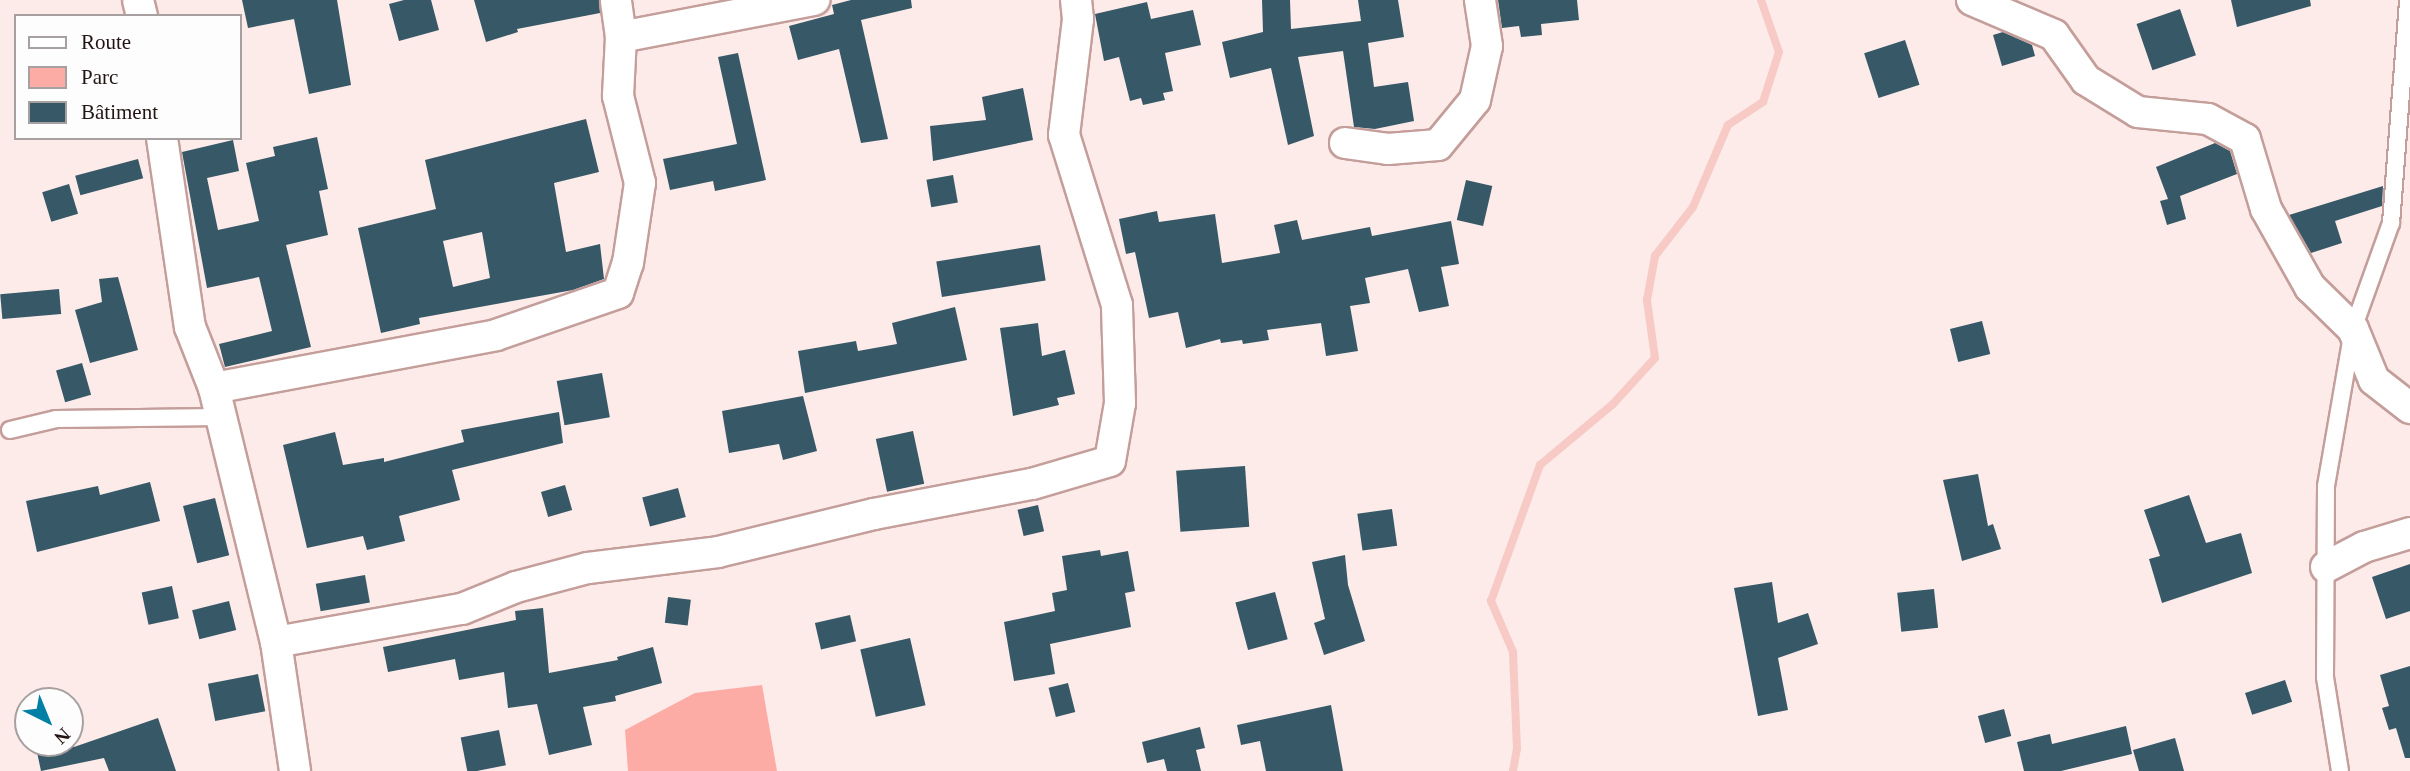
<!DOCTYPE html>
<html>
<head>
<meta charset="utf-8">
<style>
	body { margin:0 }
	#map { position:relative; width:2410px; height:771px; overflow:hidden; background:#fcebe9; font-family:"Times New Roman",serif }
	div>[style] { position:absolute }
	.green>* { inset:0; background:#fcaba5 }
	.stream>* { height:8px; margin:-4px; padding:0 4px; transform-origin:4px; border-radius:4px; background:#f7cac6 }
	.building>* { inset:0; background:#365867; transform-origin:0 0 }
	.roads { filter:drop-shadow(2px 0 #c49e9a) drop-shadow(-2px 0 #c49e9a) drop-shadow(0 2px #c49e9a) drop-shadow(0 -2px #c49e9a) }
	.lane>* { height:16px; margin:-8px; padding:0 8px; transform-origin:8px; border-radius:8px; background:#fff }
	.street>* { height:30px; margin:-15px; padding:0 15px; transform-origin:15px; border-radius:15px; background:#fff }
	span { translate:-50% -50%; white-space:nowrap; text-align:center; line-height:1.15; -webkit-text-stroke:7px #fdfdfd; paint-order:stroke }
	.legend { position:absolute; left:14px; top:14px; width:228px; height:126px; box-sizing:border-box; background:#fdfdfd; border:2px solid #a6a0a0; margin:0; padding:9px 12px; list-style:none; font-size:21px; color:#231514 }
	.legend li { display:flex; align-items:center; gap:14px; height:35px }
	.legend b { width:35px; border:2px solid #a6a0a0 }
	.north { position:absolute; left:14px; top:687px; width:70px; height:70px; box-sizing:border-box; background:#fdfdfd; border:2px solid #a6a0a0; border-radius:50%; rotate:137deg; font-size:19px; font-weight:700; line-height:28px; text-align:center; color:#231514 }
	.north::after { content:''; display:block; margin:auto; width:24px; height:32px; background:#0080a5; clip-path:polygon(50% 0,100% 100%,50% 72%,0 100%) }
</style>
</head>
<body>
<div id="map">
	<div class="green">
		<div style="clip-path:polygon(762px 685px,777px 771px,628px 771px,625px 730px,695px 693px)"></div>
	</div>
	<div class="stream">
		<div style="left:1513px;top:771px;width:22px;rotate:-80deg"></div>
		<div style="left:1517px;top:749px;width:97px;rotate:-92.4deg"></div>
		<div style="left:1513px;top:652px;width:56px;rotate:-113.3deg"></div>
		<div style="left:1491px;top:601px;width:145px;rotate:-70.2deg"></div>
		<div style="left:1540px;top:465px;width:95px;rotate:-39.9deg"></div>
		<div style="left:1613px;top:404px;width:62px;rotate:-47.6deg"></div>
		<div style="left:1655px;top:358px;width:59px;rotate:-97.9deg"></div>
		<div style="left:1647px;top:300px;width:45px;rotate:-79.7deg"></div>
		<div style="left:1655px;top:256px;width:62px;rotate:-52.2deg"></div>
		<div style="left:1693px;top:207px;width:89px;rotate:-66.9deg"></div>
		<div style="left:1728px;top:125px;width:42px;rotate:-33.3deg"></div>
		<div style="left:1763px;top:102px;width:52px;rotate:-72.3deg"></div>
		<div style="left:1779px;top:52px;width:55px;rotate:-109.1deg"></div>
	</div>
	<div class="building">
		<div style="clip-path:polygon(242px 0,337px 0,351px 85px,309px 94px,294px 19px,248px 28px)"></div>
		<div style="clip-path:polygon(404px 0,431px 0,439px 30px,399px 41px,389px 4px)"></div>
		<div style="clip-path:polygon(474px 0,599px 0,600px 13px,517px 29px,518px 32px,486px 42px)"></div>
		<div style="clip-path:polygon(851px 0,911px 0,912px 8px,861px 20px,888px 139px,861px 143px,839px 49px,798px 60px,789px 26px,834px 14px,832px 5px)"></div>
		<div style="clip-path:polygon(1262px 0,1290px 0,1291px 29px,1361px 21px,1358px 0,1398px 0,1404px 37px,1368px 43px,1374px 87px,1408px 82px,1414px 121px,1375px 129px,1354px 127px,1343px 51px,1298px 57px,1314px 136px,1288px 145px,1271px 68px,1230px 78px,1222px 42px,1263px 32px)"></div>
		<div style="clip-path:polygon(1498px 0,1577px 0,1579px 20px,1541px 24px,1542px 35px,1521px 37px,1519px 26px,1502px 28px)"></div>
		<div style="clip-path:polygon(2231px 0,2310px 0,2311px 6px,2237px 27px)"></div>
		<div style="clip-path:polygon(1147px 2px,1151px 19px,1193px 10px,1201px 45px,1165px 53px,1173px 91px,1163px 93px,1165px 100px,1143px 105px,1141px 98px,1130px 101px,1119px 57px,1104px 61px,1095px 14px)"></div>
		<div style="left:2180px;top:9px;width:49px;height:46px;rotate:71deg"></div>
		<div style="clip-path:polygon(2003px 32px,2032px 45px,2035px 56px,2002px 66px,1993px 35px)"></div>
		<div style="left:1905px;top:40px;width:47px;height:43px;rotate:72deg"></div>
		<div style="clip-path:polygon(738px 53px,766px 180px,715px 191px,713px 181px,670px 190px,663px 159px,737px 144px,718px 57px)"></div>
		<div style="clip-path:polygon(1023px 88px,1033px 140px,933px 161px,930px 126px,986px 120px,982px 97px)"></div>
		<div style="clip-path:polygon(evenodd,586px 119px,599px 172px,554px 183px,566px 252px,600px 244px,604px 279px,573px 290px,419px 318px,420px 324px,381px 333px,358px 228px,436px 209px,425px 160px,586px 119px,482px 232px,490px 278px,453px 287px,443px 241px,482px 232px)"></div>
		<div style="clip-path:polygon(317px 137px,328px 189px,319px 191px,328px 235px,286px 245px,311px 347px,225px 367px,219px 344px,272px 331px,259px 277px,207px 288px,182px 152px,233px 140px,239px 171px,207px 178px,218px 230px,259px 221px,246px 163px,275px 156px,273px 147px)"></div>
		<div style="clip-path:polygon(2215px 143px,2230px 151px,2237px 174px,2180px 196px,2186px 219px,2167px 225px,2160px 201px,2168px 199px,2156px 167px)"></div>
		<div style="left:138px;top:159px;width:20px;height:65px;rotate:75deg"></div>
		<div style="left:953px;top:175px;width:28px;height:27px;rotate:80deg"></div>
		<div style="left:1466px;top:180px;width:27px;height:41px;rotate:13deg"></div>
		<div style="left:69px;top:184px;width:31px;height:28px;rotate:73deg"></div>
		<div style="clip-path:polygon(2383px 186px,2382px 206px,2335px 221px,2342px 243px,2311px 253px,2289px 215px)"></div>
		<div style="clip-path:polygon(1157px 211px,1159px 222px,1215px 214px,1222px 263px,1280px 253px,1274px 225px,1297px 220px,1302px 240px,1370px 227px,1372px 236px,1451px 221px,1459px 264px,1441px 267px,1449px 306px,1419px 312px,1408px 269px,1365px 278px,1370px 303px,1350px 306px,1358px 351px,1326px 356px,1321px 323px,1267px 330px,1269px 340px,1243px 344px,1242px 340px,1221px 343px,1220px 339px,1186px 348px,1178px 312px,1149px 318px,1135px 252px,1126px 254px,1119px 219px)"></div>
		<div style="left:1040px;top:245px;width:36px;height:105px;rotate:81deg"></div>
		<div style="clip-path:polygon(118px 277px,138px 350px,90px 363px,75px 310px,102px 302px,99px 279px)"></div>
		<div style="left:59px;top:289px;width:25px;height:59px;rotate:85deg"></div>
		<div style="clip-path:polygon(955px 307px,967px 360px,805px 393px,798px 351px,856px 341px,858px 351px,897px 344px,892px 323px)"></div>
		<div style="left:1982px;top:321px;width:34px;height:33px;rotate:76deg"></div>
		<div style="clip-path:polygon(1038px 323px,1042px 356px,1065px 350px,1075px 394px,1057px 398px,1059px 405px,1013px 416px,1000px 328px)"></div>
		<div style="left:82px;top:363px;width:33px;height:27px;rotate:74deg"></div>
		<div style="left:602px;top:373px;width:45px;height:46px;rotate:80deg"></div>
		<div style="clip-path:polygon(803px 396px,817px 451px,783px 460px,779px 444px,729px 453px,722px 411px)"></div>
		<div style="clip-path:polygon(559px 412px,563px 443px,452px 470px,460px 500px,399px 516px,405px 541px,367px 550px,363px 536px,307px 548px,283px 445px,335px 432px,343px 465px,384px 458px,384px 462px,464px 442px,461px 430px)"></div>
		<div style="left:913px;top:431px;width:54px;height:38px;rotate:78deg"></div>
		<div style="left:1245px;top:466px;width:61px;height:69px;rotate:86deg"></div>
		<div style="clip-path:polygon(1978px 474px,1988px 526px,1993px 524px,2001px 549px,1962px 561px,1943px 480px)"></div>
		<div style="clip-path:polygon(150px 482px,160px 521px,37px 552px,26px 501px,98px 486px,100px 495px)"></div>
		<div style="left:565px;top:485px;width:26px;height:25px;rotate:74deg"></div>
		<div style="left:678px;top:488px;width:30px;height:37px;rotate:75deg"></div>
		<div style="clip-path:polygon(2189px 495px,2206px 543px,2241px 533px,2252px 573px,2162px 603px,2149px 559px,2160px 556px,2144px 510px)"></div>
		<div style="left:215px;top:498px;width:59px;height:33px;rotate:76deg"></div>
		<div style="left:1038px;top:505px;width:27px;height:21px;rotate:77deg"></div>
		<div style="left:1392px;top:509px;width:37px;height:35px;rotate:82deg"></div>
		<div style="clip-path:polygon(1100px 550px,1101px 556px,1128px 551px,1135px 591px,1125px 593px,1131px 627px,1050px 644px,1055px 674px,1014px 681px,1004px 622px,1055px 611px,1052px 593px,1067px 590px,1062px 556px)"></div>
		<div style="clip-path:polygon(1345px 555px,1348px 585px,1365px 641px,1324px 655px,1314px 623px,1325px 619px,1312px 562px)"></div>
		<div style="clip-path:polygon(2410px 564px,2410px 611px,2386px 619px,2372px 577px)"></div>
		<div style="left:365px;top:575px;width:28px;height:50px;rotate:80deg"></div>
		<div style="clip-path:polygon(1772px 582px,1778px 623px,1808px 613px,1818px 644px,1778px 658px,1788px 710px,1758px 716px,1734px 588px)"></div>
		<div style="left:172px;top:586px;width:33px;height:31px;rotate:78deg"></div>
		<div style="left:1934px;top:589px;width:39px;height:37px;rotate:84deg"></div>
		<div style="left:1275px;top:592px;width:49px;height:41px;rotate:75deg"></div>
		<div style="left:668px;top:597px;width:23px;height:26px;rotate:7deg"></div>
		<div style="left:229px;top:601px;width:30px;height:38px;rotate:76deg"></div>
		<div style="clip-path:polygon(543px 608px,549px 673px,618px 660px,617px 657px,653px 647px,662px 683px,615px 696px,616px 701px,583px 707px,592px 745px,549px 755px,537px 704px,508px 708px,504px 672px,459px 680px,455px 659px,388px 672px,383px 647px,516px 620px,515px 611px)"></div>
		<div style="left:850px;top:615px;width:27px;height:36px;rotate:77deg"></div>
		<div style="left:910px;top:638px;width:69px;height:51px;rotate:77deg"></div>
		<div style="clip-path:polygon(2410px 666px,2410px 758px,2405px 758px,2396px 728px,2389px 730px,2382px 708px,2389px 706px,2380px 675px)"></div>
		<div style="left:258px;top:674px;width:38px;height:51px;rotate:79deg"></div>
		<div style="left:2285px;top:680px;width:23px;height:42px;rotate:72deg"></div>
		<div style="left:1068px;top:683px;width:30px;height:20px;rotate:76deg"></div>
		<div style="clip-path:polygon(1331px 705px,1343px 771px,1266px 771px,1260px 741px,1241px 745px,1237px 725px)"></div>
		<div style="left:2004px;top:709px;width:28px;height:27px;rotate:75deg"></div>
		<div style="clip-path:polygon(158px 718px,176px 771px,109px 771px,104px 758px,41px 771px,35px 743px,73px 743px,74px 747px)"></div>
		<div style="clip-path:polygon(2126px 726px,2132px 754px,2061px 771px,2024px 771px,2017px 742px,2050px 734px,2052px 744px)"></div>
		<div style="clip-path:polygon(1200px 727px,1205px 748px,1196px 750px,1201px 771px,1167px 771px,1164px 759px,1147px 763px,1142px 742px)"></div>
		<div style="left:499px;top:730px;width:36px;height:39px;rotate:79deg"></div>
		<div style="clip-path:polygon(2175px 738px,2184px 771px,2139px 771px,2133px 750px)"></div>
	</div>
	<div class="roads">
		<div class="lane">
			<div style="left:10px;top:430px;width:47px;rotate:-13.4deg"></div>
			<div style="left:56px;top:419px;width:165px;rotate:-0.7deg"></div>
			<div style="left:2340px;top:771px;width:95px;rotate:-99.1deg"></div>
			<div style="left:2325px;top:677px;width:191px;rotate:-89.7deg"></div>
			<div style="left:2326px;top:486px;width:159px;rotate:-80.2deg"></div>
			<div style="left:2353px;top:329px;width:113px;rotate:-70.3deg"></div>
			<div style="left:2391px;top:223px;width:224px;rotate:-85.6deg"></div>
		</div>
		<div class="street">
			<div style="left:138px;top:0;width:16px;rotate:76deg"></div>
			<div style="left:1972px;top:0;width:89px;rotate:23.1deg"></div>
			<div style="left:2054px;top:35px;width:55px;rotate:54.6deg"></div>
			<div style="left:2086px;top:80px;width:61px;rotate:31.6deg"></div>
			<div style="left:2138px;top:112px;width:70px;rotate:5.7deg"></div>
			<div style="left:2208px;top:119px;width:42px;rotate:28.4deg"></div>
			<div style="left:2245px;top:139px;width:73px;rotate:73.3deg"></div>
			<div style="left:2266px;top:209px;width:90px;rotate:60.6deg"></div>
			<div style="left:2310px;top:287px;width:60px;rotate:44.3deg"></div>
			<div style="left:2353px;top:329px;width:55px;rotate:67.6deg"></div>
			<div style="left:2374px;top:380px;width:46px;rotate:37.9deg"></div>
			<div style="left:621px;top:37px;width:197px;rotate:-10.9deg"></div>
			<div style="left:162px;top:138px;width:191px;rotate:81.6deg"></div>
			<div style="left:190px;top:327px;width:66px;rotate:68.5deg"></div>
			<div style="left:214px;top:388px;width:261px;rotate:76.3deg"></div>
			<div style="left:276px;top:642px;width:130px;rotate:81.6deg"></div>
			<div style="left:1345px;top:143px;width:43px;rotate:7.9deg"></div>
			<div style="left:1388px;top:149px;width:50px;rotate:-4.6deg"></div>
			<div style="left:1438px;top:145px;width:58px;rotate:-50.6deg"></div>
			<div style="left:1475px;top:100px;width:55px;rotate:-77.5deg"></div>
			<div style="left:1487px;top:46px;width:47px;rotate:-98.7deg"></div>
			<div style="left:214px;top:388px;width:287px;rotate:-10.6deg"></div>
			<div style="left:496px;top:335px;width:129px;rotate:-19deg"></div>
			<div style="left:618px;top:293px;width:32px;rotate:-72deg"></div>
			<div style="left:628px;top:263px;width:81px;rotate:-81.5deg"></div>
			<div style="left:640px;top:183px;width:90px;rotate:-104.2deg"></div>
			<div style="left:618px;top:96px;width:59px;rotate:-87.1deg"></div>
			<div style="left:621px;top:37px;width:37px;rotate:-98deg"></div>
			<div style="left:2326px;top:567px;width:43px;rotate:-27.8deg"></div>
			<div style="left:2364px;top:547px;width:48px;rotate:-16.9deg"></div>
			<div style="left:276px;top:642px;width:189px;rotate:-10.1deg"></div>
			<div style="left:462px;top:609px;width:58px;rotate:-22.2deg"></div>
			<div style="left:516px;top:587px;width:74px;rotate:-14.8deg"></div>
			<div style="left:588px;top:568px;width:131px;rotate:-7deg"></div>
			<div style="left:718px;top:552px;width:161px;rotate:-13.7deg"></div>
			<div style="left:874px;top:514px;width:161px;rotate:-10.8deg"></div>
			<div style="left:1032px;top:484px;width:81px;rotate:-16.4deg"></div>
			<div style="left:1110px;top:461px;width:59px;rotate:-80.2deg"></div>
			<div style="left:1120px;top:403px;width:98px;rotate:-91.8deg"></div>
			<div style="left:1117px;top:305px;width:178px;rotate:-107.3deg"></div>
			<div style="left:1064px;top:135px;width:117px;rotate:-83.1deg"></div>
			<div style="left:1078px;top:19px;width:19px;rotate:-96deg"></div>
		</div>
	</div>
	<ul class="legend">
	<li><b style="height:9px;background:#fff"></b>Route</li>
	<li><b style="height:19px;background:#fcaba5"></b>Parc</li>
	<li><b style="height:19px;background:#365867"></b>Bâtiment</li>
	</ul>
	<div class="north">N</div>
</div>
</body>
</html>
